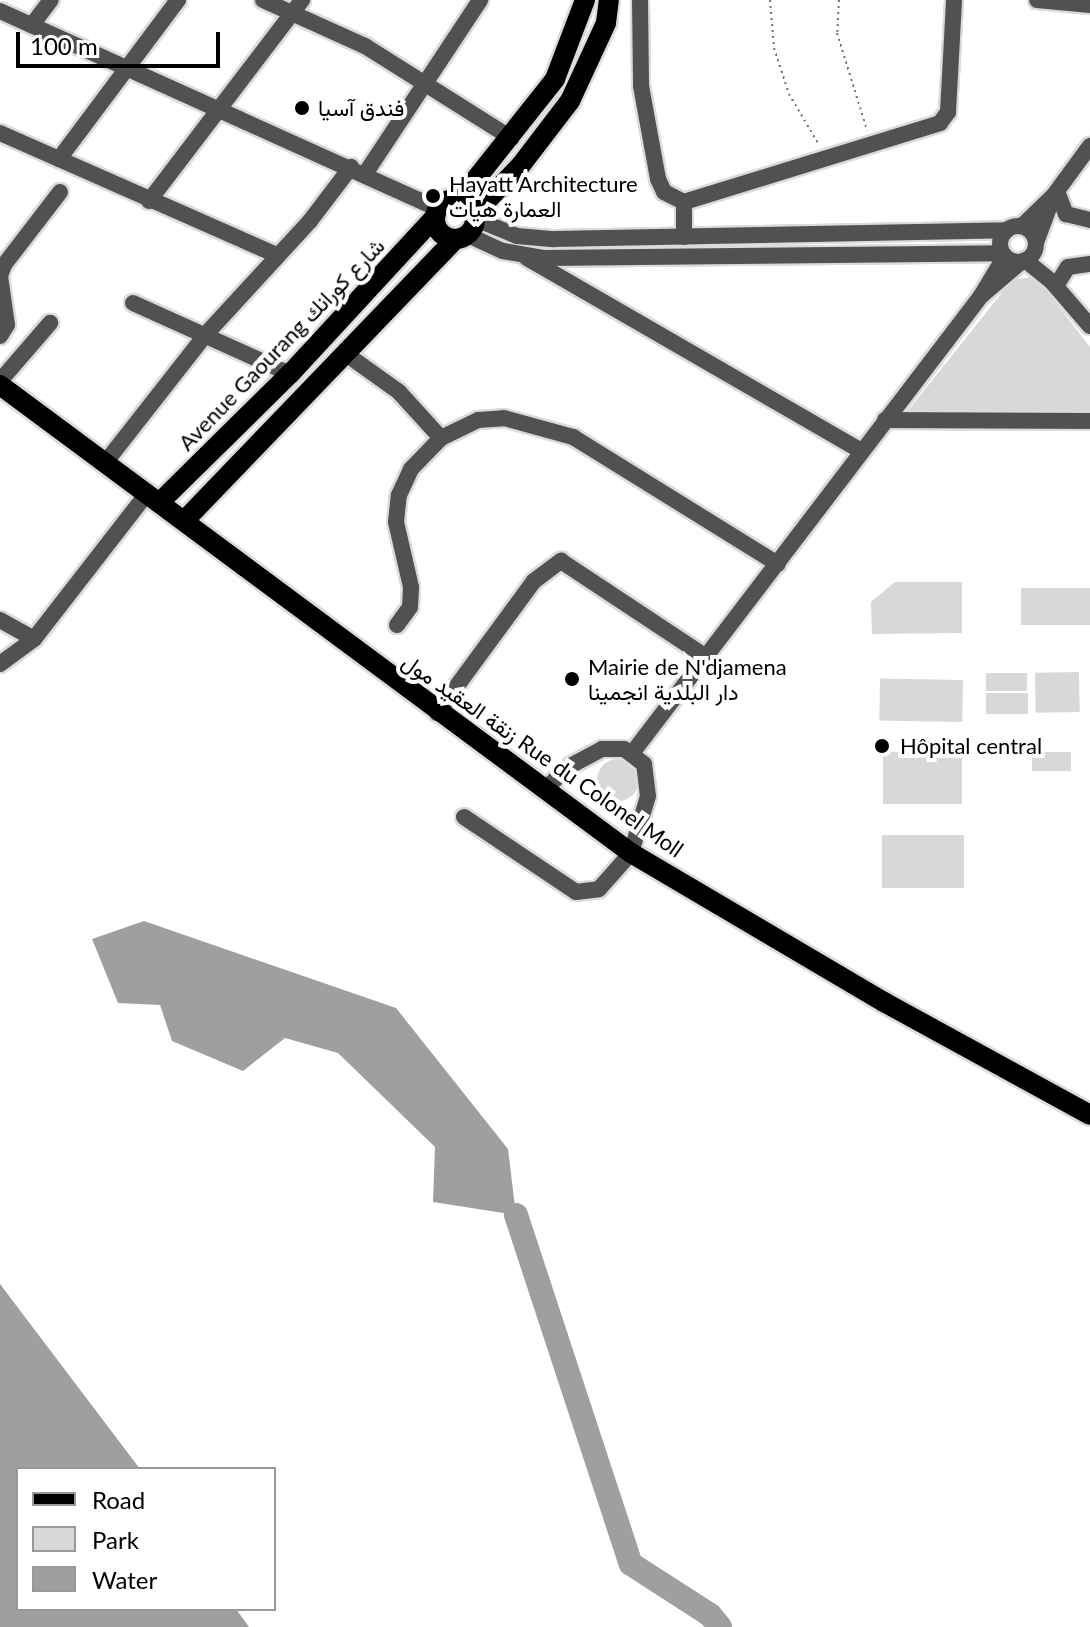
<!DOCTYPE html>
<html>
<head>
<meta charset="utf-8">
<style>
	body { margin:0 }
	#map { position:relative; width:1090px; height:1627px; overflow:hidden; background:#fff; font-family:Lato,Vazirmatn,sans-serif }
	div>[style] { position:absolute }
	.green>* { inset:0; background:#d8d8d8; transform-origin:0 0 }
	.round { border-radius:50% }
	.water>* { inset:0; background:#9f9f9f }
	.river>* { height:24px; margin:-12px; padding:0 12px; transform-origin:12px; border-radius:12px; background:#9f9f9f }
	.path>* { height:2px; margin-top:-1px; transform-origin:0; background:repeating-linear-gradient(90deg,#737373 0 2px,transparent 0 6px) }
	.roads { filter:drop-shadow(2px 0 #dbdbdb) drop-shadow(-2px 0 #dbdbdb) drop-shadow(0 2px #dbdbdb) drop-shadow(0 -2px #dbdbdb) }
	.minor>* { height:16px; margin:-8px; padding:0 8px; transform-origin:8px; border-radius:8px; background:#515151 }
	.minor>.ring { margin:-8px; padding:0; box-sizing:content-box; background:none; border:16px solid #515151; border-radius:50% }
	.major>* { height:20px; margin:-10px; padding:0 10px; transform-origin:10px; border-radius:10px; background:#000 }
	.major>.ring { margin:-10px; padding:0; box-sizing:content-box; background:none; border:20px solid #000; border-radius:50% }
	.dots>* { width:22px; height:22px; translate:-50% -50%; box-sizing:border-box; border:4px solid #fff; border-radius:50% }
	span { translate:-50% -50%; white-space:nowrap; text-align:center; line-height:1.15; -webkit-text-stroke:8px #fff; paint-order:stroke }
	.poi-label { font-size:22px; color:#000 }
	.left { translate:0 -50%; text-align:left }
	.street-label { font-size:22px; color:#000 }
	.legend { position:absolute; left:16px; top:1467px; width:260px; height:144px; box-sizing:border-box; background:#fff; border:2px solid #999; margin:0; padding:10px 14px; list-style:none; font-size:24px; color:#000 }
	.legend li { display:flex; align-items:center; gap:16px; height:40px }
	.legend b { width:40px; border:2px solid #999 }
	.scale { position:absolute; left:16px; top:32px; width:204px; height:36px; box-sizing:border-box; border:4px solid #000; border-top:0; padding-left:10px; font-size:24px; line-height:28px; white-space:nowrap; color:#000; -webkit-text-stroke:6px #fff; paint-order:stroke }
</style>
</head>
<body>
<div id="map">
	<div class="green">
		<div style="clip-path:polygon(1036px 277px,1090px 347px,1090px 414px,902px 418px,1013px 279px)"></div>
		<div style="clip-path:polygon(895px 582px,962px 582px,962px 633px,872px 634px,871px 602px)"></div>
		<div style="left:1090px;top:588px;width:37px;height:69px;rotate:90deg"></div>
		<div style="left:1079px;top:672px;width:40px;height:44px;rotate:89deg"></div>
		<div style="left:986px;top:673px;width:41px;height:18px"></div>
		<div style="left:963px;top:680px;width:42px;height:83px;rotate:91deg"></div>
		<div style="left:1028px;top:693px;width:21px;height:42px;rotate:90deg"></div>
		<div style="left:962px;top:752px;width:52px;height:79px;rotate:90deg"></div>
		<div style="left:1032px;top:752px;width:39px;height:19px"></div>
		<div class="round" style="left:597px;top:759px;width:42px;height:42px"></div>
		<div style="left:964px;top:835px;width:53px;height:82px;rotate:90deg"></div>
	</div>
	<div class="water">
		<div style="clip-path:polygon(144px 921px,396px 1008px,508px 1149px,516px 1215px,433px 1202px,435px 1147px,338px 1053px,285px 1038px,243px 1071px,172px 1041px,160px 1005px,118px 1003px,92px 939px)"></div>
		<div style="clip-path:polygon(0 1284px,140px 1469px,18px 1469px,18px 1609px,236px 1609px,249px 1627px,0 1627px)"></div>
	</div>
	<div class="river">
		<div style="left:516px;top:1215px;width:367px;rotate:71.8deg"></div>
		<div style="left:631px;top:1564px;width:94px;rotate:32.8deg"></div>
		<div style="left:710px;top:1615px;width:16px;rotate:50deg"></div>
	</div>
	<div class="path">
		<div style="left:770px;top:0;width:48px;rotate:85.2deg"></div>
		<div style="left:774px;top:48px;width:48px;rotate:71.9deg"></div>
		<div style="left:789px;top:94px;width:59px;rotate:59.5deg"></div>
		<div style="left:839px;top:0;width:33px;rotate:93deg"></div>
		<div style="left:837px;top:33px;width:102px;rotate:72.8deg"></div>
	</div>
	<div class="roads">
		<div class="minor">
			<div style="left:263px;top:0;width:112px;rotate:24.3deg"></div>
			<div style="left:365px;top:46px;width:173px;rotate:32.2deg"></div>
			<div style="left:640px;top:0;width:86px;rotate:89.3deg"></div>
			<div style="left:641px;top:86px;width:95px;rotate:79.6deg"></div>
			<div style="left:658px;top:179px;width:14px;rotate:65deg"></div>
			<div style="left:664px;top:192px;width:22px;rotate:27deg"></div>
			<div style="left:684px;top:202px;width:268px;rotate:-17.1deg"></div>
			<div style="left:940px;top:123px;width:14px;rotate:-54deg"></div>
			<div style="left:948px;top:112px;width:112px;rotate:-86.9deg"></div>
			<div style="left:1037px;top:0;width:53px;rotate:5.4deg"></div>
			<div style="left:0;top:11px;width:479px;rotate:24.3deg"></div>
			<div style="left:32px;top:25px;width:31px;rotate:-53deg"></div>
			<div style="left:0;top:133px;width:302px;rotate:23.8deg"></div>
			<div style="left:59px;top:159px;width:199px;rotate:-53.2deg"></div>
			<div style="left:365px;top:174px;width:209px;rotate:-56.5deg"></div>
			<div style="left:1057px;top:191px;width:25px;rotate:69deg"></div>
			<div style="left:1066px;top:214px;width:25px;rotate:14deg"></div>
			<div style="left:149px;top:201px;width:253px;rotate:-52.7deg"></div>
			<div style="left:476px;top:219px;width:44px;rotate:22.5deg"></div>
			<div style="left:517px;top:236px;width:37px;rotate:5deg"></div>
			<div style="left:554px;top:239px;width:453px;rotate:-1.1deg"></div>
			<div class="ring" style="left:1000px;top:226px;width:20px;height:20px"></div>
			<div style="left:1022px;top:226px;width:45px;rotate:-44.1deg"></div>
			<div style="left:1054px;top:195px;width:61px;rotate:-53.7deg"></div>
			<div style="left:468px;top:235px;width:38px;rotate:25deg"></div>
			<div style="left:503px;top:251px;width:42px;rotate:9.7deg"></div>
			<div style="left:544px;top:258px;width:458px;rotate:-0.6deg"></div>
			<div style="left:684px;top:237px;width:35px;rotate:-90deg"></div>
			<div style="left:1037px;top:240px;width:46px;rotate:-69.6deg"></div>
			<div style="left:527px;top:258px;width:386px;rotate:30deg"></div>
			<div style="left:1025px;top:260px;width:35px;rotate:39deg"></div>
			<div style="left:1052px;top:282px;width:58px;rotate:49.2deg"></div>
			<div style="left:1056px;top:286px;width:22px;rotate:-58deg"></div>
			<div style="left:1068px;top:267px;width:22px;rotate:-8deg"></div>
			<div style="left:982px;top:294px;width:44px;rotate:-58.8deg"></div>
			<div style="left:133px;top:303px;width:172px;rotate:24.3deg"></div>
			<div style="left:0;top:336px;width:13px;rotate:-58deg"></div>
			<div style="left:7px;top:325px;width:49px;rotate:-98.1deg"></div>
			<div style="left:0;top:276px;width:12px;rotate:-70deg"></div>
			<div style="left:4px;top:265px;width:92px;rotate:-52.5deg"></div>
			<div style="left:346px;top:354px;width:65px;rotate:35.6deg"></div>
			<div style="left:399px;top:392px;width:62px;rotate:47.6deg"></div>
			<div style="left:0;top:381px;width:77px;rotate:-49.2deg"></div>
			<div style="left:885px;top:420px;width:205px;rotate:0.3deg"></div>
			<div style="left:105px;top:463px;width:165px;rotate:-51.9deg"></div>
			<div style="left:207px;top:333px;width:152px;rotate:-47.4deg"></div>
			<div style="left:310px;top:221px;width:68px;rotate:-52.8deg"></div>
			<div style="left:0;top:620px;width:39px;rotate:29deg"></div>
			<div style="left:397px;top:625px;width:22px;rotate:-54deg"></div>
			<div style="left:410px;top:607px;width:20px;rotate:-87deg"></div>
			<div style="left:411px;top:587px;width:67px;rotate:-103deg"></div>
			<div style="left:396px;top:522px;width:27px;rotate:-84deg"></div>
			<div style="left:399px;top:495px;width:29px;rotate:-65deg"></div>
			<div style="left:411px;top:469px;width:43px;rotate:-45.9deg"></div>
			<div style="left:441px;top:438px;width:41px;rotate:-25.9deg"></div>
			<div style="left:478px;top:420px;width:26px;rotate:-4deg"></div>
			<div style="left:504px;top:418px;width:72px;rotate:15.4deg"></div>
			<div style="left:573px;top:437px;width:241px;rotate:31.8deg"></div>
			<div style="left:0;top:664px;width:42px;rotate:-36.3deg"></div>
			<div style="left:34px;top:639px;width:186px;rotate:-52.2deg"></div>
			<div style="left:437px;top:713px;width:164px;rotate:-53.7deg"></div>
			<div style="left:534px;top:581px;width:34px;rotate:-37deg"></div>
			<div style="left:561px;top:561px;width:174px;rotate:33.5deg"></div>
			<div style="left:633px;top:752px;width:574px;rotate:-52.65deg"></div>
			<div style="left:981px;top:296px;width:52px;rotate:-40.4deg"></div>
			<div style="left:464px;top:817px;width:135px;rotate:33.8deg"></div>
			<div style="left:576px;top:892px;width:23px;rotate:-7deg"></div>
			<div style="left:599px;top:889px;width:48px;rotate:-48.4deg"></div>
			<div style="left:631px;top:853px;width:59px;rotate:-73.4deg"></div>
			<div style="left:648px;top:796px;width:32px;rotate:-97deg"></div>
			<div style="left:644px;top:764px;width:25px;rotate:-143deg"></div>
			<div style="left:624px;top:749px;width:22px;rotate:180deg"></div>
			<div style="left:602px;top:749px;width:34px;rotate:152deg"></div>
			<div style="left:572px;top:765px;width:38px;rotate:139deg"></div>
		</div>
		<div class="major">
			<div class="ring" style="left:435px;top:199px;width:20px;height:20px"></div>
			<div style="left:460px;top:199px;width:153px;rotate:-51.6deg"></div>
			<div style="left:555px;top:79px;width:85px;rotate:-69.2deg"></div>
			<div style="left:475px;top:213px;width:66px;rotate:-46.2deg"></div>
			<div style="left:521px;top:165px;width:81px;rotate:-52.6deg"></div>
			<div style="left:570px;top:101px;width:86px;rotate:-65.2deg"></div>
			<div style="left:606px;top:23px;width:23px;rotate:-83deg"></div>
			<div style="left:0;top:385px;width:786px;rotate:36.56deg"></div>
			<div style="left:631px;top:853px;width:294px;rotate:30.5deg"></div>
			<div style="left:884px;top:1002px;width:235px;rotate:28.7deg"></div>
			<div style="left:161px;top:501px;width:181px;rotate:-44.6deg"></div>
			<div style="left:290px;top:374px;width:212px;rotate:-47.3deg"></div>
			<div style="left:185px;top:520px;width:390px;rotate:-46.1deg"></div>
		</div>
	</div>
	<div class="dots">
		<div style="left:302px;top:108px;background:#000"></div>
		<div style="left:433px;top:196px;background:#000"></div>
		<div style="left:572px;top:679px;background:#000"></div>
		<div style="left:882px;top:746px;background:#000"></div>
	</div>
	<div class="poi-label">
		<span class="left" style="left:318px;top:108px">فندق آسيا</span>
		<span class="left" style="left:449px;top:196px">Hayatt Architecture<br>العمارة هيات</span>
		<span class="left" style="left:588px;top:679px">Mairie de N'djamena<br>دار البلدية انجمينا</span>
		<span class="left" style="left:900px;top:746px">Hôpital central</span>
	</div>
	<div class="street-label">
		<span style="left:281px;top:344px;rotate:-46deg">Avenue Gaourang شارع كورانك</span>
		<span style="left:543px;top:755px;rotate:35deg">زنقة العقيد مول Rue du Colonel Moll</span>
	</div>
	<ul class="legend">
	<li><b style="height:10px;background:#000"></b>Road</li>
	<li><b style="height:22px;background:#d8d8d8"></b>Park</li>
	<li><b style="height:22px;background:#9f9f9f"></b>Water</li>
	</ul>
	<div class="scale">100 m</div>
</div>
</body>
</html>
